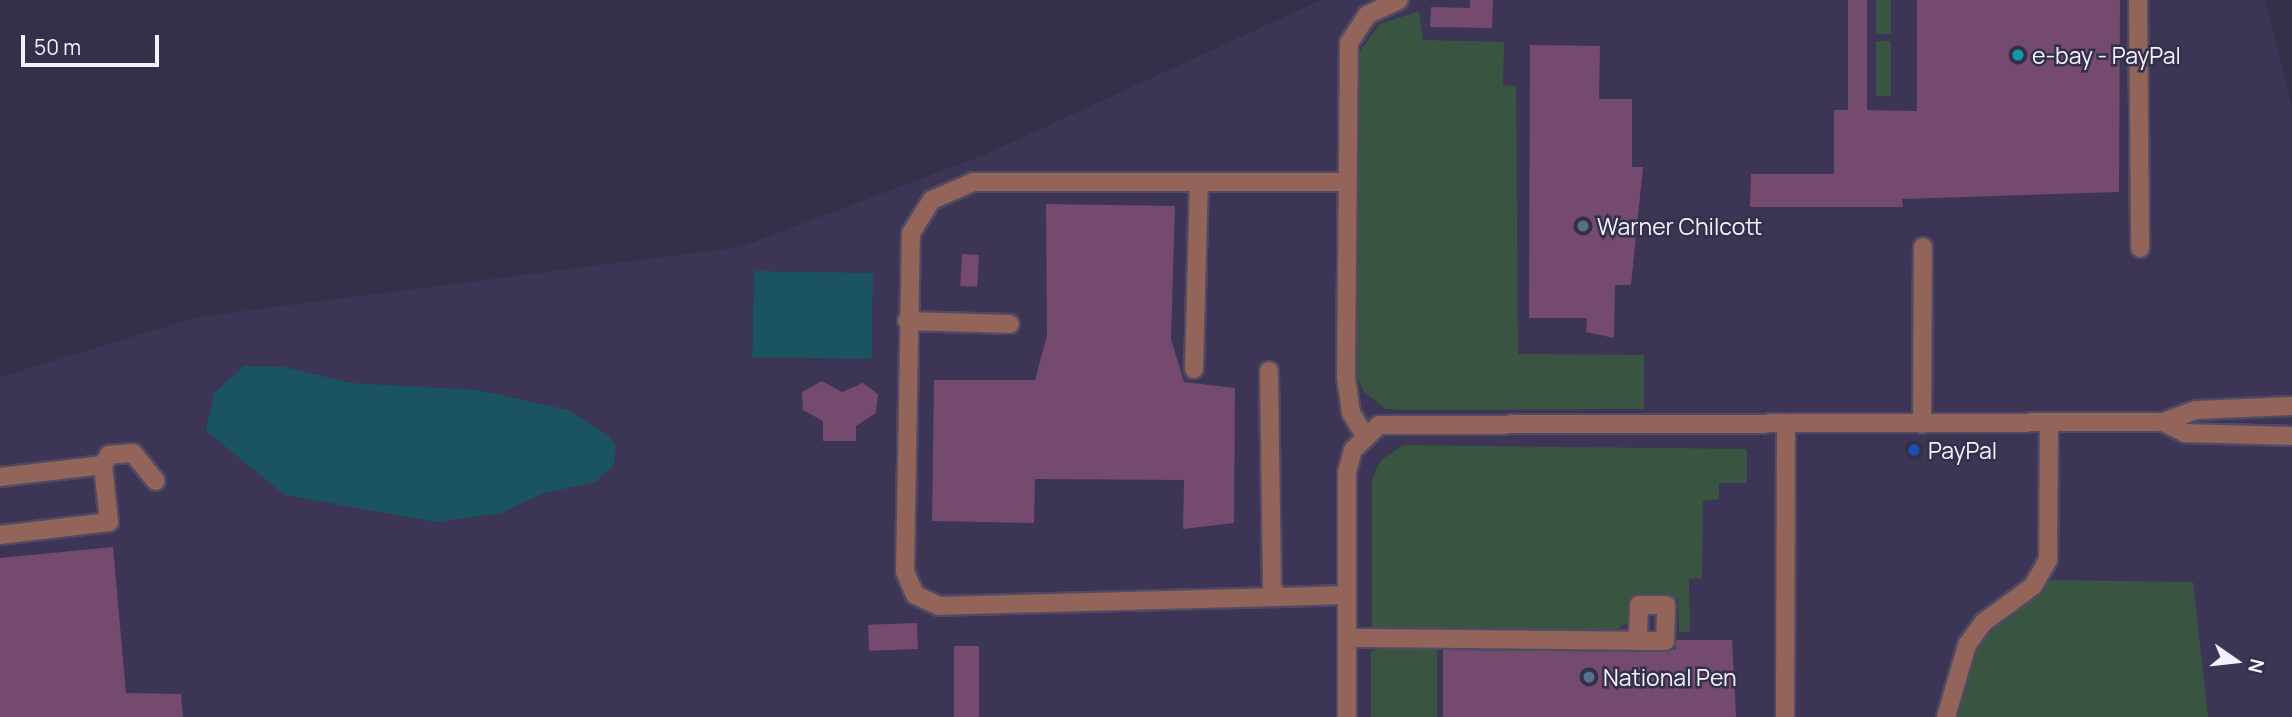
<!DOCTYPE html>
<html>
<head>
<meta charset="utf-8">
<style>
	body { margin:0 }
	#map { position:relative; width:2292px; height:717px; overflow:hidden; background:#35304a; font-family:Manrope,sans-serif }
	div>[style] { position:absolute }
	.built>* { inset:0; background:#3c3556 }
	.green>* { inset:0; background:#395541; transform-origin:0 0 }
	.water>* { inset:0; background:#1a5461; transform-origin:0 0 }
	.building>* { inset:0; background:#744a6e; transform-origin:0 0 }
	.roads { filter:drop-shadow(2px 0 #504b63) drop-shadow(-2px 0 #504b63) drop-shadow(0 2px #504b63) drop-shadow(0 -2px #504b63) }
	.minor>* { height:18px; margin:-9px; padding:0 9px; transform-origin:9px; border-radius:9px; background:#92645a }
	.dots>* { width:19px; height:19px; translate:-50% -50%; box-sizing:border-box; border:4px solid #35304a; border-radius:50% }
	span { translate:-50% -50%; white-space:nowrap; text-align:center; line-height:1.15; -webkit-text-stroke:5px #35304a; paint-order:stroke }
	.poi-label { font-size:23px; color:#f3f1ff }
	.left { translate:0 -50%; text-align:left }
	.north { position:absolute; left:2201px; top:626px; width:70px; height:70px; -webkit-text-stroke:5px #35304a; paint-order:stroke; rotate:104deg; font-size:19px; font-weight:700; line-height:28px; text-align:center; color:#f3f1ff }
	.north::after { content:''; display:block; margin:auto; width:24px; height:32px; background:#f3f1ff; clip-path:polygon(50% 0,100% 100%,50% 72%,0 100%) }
	.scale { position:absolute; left:21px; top:35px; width:138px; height:32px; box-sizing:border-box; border:4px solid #f3f1ff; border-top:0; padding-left:9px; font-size:21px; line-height:24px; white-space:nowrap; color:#f3f1ff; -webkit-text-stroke:5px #35304a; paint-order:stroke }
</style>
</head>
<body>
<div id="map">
	<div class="built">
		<div style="clip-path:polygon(1321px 0,2265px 0,2292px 105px,2292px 717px,0 717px,0 377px,198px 317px,741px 247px,986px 154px)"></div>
	</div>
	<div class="green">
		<div style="left:1876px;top:0;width:15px;height:34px"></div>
		<div style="clip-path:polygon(1419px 11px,1423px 40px,1504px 42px,1503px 85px,1516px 86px,1518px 354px,1644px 355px,1644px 409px,1404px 410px,1386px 409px,1364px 392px,1357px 377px,1360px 51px,1380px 24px)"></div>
		<div style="left:1876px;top:41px;width:15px;height:55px"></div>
		<div style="clip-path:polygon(1403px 445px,1747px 449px,1747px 483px,1719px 483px,1719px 499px,1703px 501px,1702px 578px,1689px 579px,1690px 632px,1679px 632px,1678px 599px,1631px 598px,1629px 621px,1616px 630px,1372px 629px,1372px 479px,1381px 460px)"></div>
		<div style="clip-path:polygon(2051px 580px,2193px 582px,2208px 717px,1952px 717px,1958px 684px,1977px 644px)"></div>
		<div style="clip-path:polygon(1380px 646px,1437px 648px,1437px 717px,1371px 717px,1371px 652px)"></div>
	</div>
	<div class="water">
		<div style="left:754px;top:271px;width:119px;height:86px;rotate:1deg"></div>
		<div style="clip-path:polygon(244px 366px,284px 367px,351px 383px,477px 390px,568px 410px,609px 436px,616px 446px,614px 465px,595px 482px,544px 493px,501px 513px,436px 522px,285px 495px,206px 431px,214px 393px)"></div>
	</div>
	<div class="building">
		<div style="clip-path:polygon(1470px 0,1493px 0,1492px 28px,1430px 27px,1431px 7px,1470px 8px)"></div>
		<div style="clip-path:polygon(1848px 0,1867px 0,1867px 110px,1917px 111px,1917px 0,2120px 0,2119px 192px,1902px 199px,1903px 207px,1750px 207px,1751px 174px,1834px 174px,1834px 110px,1848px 110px)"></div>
		<div style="clip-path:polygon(1530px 45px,1600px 46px,1599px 99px,1632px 99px,1632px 167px,1643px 167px,1631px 285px,1615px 285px,1614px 338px,1586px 332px,1587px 318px,1529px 318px)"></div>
		<div style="clip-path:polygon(1046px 204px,1175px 206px,1171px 339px,1184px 382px,1235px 388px,1234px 523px,1183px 529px,1184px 480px,1035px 479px,1034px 523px,932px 521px,934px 380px,1035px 380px,1047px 335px)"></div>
		<div style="left:962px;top:254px;width:17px;height:32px;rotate:3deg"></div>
		<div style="clip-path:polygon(822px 381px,842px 392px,863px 383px,878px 394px,876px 413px,856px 426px,856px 441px,823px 441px,823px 421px,803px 410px,802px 392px)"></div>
		<div style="clip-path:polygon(113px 547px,126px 693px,181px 694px,183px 717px,0 717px,0 558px)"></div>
		<div style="left:917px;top:623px;width:26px;height:49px;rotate:88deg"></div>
		<div style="clip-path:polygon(1676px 640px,1732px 640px,1736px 717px,1443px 717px,1443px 650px,1665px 652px,1676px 649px)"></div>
		<div style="left:954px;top:646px;width:25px;height:71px"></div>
	</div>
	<div class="roads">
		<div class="minor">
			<div style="left:2138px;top:0;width:248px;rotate:89.5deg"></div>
			<div style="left:907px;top:321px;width:103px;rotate:1.7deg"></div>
			<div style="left:1194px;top:369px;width:187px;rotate:-88.5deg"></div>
			<div style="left:1269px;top:371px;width:216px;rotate:89.2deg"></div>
			<div style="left:1272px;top:587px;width:12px;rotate:59deg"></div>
			<div style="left:1278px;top:597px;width:69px;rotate:-1.7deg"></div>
			<div style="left:2163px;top:422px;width:25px;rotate:27deg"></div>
			<div style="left:2185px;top:433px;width:107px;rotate:1.6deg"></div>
			<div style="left:1922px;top:424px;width:177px;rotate:-89.7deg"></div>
			<div style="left:1365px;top:436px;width:27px;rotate:-121deg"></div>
			<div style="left:1351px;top:413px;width:36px;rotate:-98deg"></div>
			<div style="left:1346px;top:377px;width:334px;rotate:-89.5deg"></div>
			<div style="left:1349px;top:43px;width:33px;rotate:-57deg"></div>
			<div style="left:1367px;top:15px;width:35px;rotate:-25deg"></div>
			<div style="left:0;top:477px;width:104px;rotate:-6.6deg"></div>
			<div style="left:0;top:535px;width:110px;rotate:-6.8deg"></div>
			<div style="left:109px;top:522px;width:57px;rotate:-96deg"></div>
			<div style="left:103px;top:465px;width:12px;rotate:-59deg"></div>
			<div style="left:109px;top:455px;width:24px;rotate:-5deg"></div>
			<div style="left:133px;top:453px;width:36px;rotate:51deg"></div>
			<div style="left:1278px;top:597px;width:339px;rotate:178.5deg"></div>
			<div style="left:939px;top:606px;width:26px;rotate:-155deg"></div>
			<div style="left:915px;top:595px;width:25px;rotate:-113deg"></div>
			<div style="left:905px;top:572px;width:339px;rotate:-89deg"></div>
			<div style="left:911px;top:233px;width:39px;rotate:-58deg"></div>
			<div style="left:932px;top:200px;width:45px;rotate:-23.7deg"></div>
			<div style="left:973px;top:182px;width:374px"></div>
			<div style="left:1347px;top:638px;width:19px"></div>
			<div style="left:1366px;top:638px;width:272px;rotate:0.6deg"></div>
			<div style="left:1638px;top:641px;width:27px"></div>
			<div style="left:1665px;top:641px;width:36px;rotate:-88deg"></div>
			<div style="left:1666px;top:605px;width:27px;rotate:180deg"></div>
			<div style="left:1639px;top:605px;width:36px;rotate:92deg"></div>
			<div style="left:1347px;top:717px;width:245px;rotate:-90deg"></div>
			<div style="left:1347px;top:472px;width:23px;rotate:-75deg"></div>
			<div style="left:1353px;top:450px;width:36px;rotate:-44deg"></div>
			<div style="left:1379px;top:425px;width:784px;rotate:-0.22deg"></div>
			<div style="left:2163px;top:422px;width:35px;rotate:-20deg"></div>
			<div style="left:2196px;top:410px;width:96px;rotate:-2.4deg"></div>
			<div style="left:1785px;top:717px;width:294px;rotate:-89.8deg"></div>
			<div style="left:1946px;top:717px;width:75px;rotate:-73.7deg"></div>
			<div style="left:1967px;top:645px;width:29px;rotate:-54deg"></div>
			<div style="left:1984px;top:622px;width:61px;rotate:-36.3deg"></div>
			<div style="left:2033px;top:586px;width:30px;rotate:-60deg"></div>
			<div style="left:2048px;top:560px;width:136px;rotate:-89.6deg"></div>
		</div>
	</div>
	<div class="dots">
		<div style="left:2018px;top:55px;background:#0f9aa8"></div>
		<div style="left:1583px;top:226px;background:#5c6f8a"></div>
		<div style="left:1914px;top:450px;background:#1a4fb4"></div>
		<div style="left:1589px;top:677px;background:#5c6f8a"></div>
	</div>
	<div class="poi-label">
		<span class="left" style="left:2032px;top:55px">e-bay - PayPal</span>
		<span class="left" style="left:1597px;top:226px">Warner Chilcott</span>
		<span class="left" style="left:1928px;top:450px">PayPal</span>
		<span class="left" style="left:1603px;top:677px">National Pen</span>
	</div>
	<div class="north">N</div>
	<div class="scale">50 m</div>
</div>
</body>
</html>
